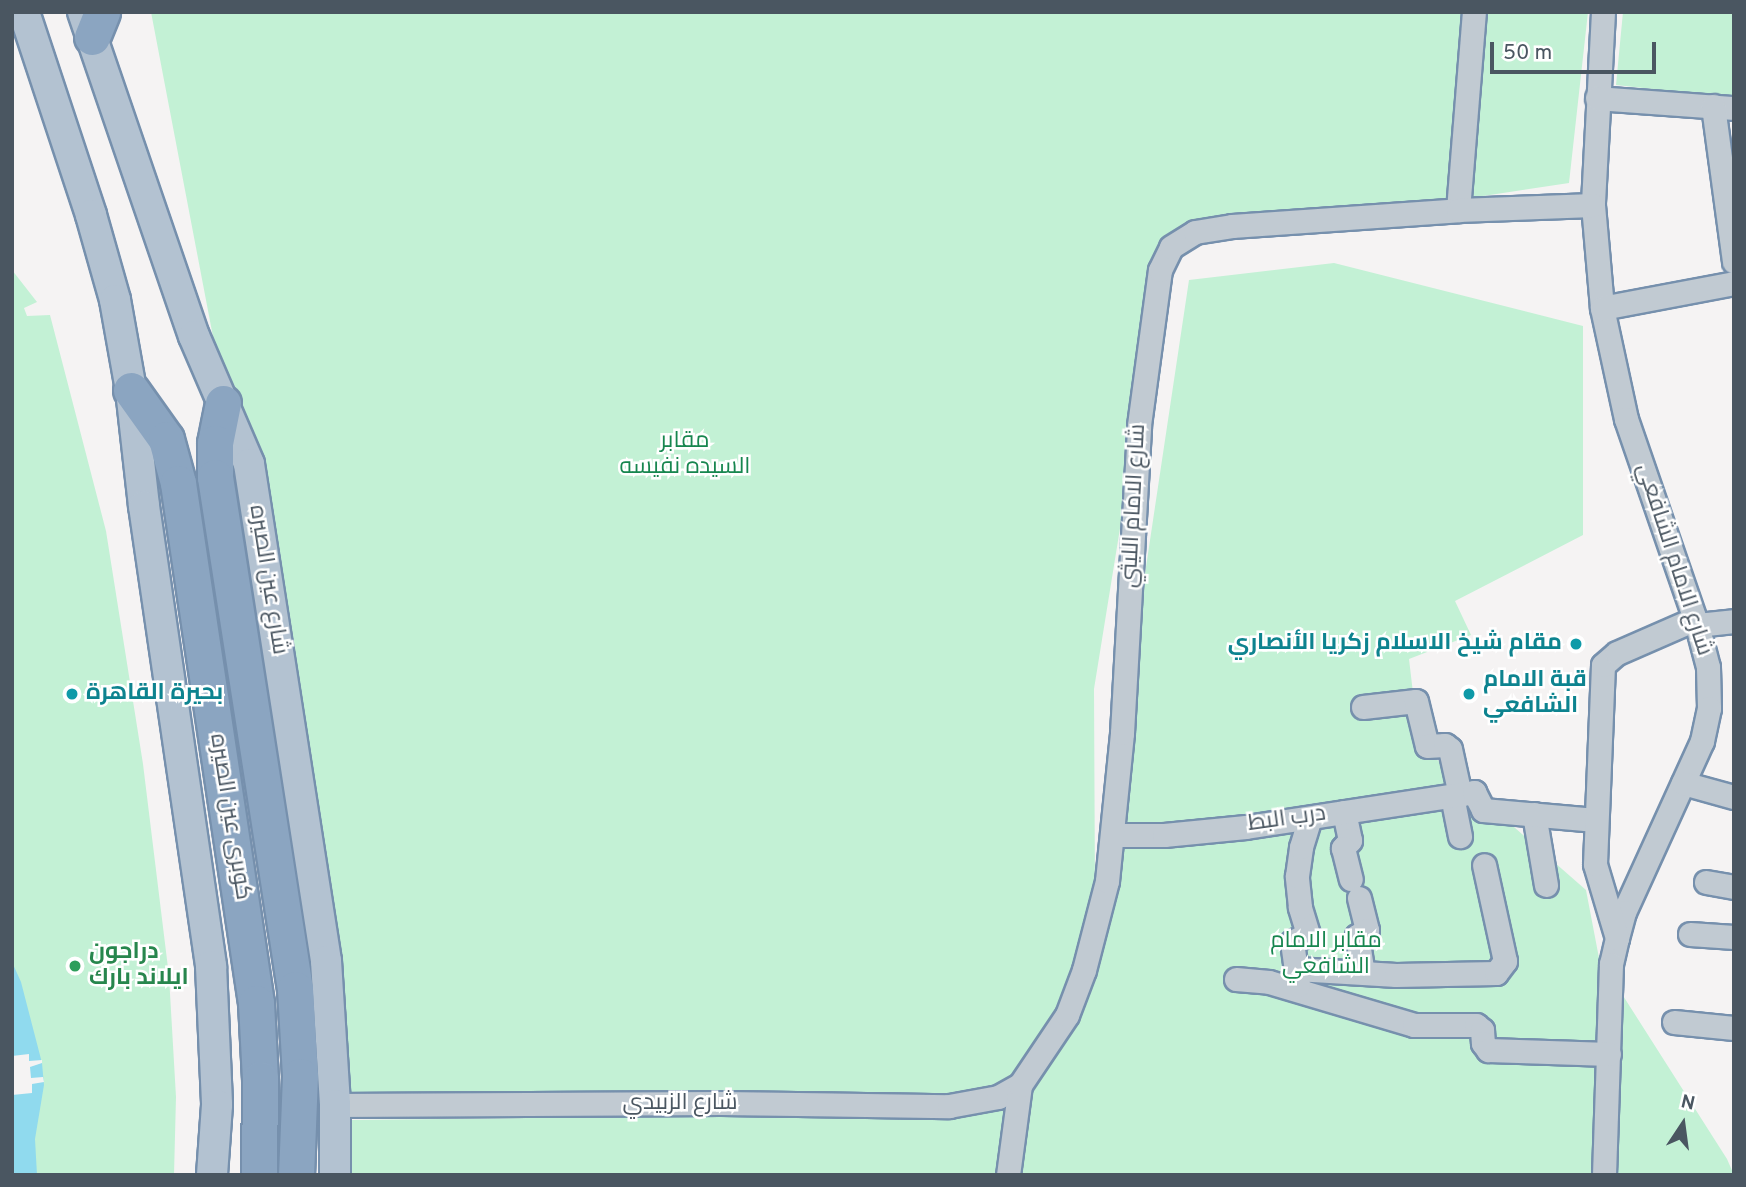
<!DOCTYPE html>
<html>
<head>
<meta charset="utf-8">
<style>
	body { margin:0 }
	#map { position:relative; width:1746px; height:1187px; overflow:hidden; background:#f5f3f3; font-family:Overpass,Cairo,sans-serif }
	div>[style] { position:absolute }
	.green>* { inset:0; background:#c3f1d5 }
	.water>* { inset:0; background:#90daee }
	.pier>* { inset:0; background:#f5f3f3 }
	.roads { filter:drop-shadow(2px 0 #7690ad) drop-shadow(-2px 0 #7690ad) drop-shadow(0 2px #7690ad) drop-shadow(0 -2px #7690ad) }
	.minor>* { height:23px; margin:-11.5px; padding:0 11.5px; transform-origin:11.5px; border-radius:11.5px; background:#c1cad2 }
	.major>* { height:30px; margin:-15px; padding:0 15px; transform-origin:15px; border-radius:15px; background:#b3c2d1 }
	.highway>* { height:35px; margin:-17.5px; padding:0 17.5px; transform-origin:17.5px; border-radius:17.5px; background:#8ba5c1 }
	.dots>* { width:19px; height:19px; translate:-50% -50%; box-sizing:border-box; border:4px solid #fff; border-radius:50% }
	span { translate:-50% -50%; white-space:nowrap; text-align:center; line-height:1.15; -webkit-text-stroke:5px #fff; paint-order:stroke }
	.park-label { font-size:23px; color:#17864f }
	.street-label { font-size:23px; color:#4a5661 }
	.culture-label { font-size:23px; color:#0d838f; font-weight:700 }
	.right { translate:-100% -50%; text-align:right }
	.left { translate:0 -50%; text-align:left }
	.leisure-label { font-size:23px; color:#27864d; font-weight:700 }
	.frame { position:absolute; inset:0; border:14px solid #4a5661; pointer-events:none }
	.north { position:absolute; left:1648px; top:1089px; width:70px; height:70px; -webkit-text-stroke:5px #fff; paint-order:stroke; rotate:13deg; font-size:19px; font-weight:700; line-height:28px; text-align:center; color:#4a5661 }
	.north::after { content:''; display:block; margin:auto; width:24px; height:32px; background:#4a5661; clip-path:polygon(50% 0,100% 100%,50% 72%,0 100%) }
	.scale { position:absolute; left:1490px; top:42px; width:166px; height:32px; box-sizing:border-box; border:4px solid #4a5661; border-top:0; padding-left:9px; font-size:21px; line-height:24px; white-space:nowrap; color:#4a5661; -webkit-text-stroke:5px #fff; paint-order:stroke }
</style>
</head>
<body>
<div id="map">
	<div class="green">
		<div style="clip-path:polygon(151px 12px,1588px 12px,1569px 183px,1166px 244px,1094px 689px,1095px 895px,1074px 987px,1009px 1084px,974px 1096px,343px 1094px,332px 960px)"></div>
		<div style="clip-path:polygon(1623px 12px,1734px 12px,1734px 98px,1616px 85px)"></div>
		<div style="clip-path:polygon(1334px 263px,1583px 326px,1583px 535px,1455px 601px,1471px 635px,1409px 659px,1419px 744px,1586px 890px,1599px 958px,1727px 1159px,1734px 1175px,346px 1175px,351px 1120px,974px 1113px,1035px 1084px,1069px 1035px,1114px 900px,1131px 667px,1189px 280px)"></div>
		<div style="clip-path:polygon(12px 270px,37px 302px,24px 308px,27px 316px,50px 315px,106px 531px,143px 764px,169px 976px,176px 1097px,174px 1175px,12px 1175px)"></div>
	</div>
	<div class="water">
		<div style="clip-path:polygon(12px 962px,21px 982px,42px 1063px,44px 1085px,35px 1139px,37px 1175px,12px 1175px)"></div>
	</div>
	<div class="pier">
		<div style="clip-path:polygon(29px 1054px,29px 1061px,42px 1060px,42px 1063px,30px 1067px,31px 1078px,43px 1077px,44px 1082px,32px 1084px,32px 1093px,12px 1095px,12px 1056px)"></div>
	</div>
	<div class="roads">
		<div class="minor">
			<div style="left:1603px;top:12px;width:193px;rotate:93deg"></div>
			<div style="left:1593px;top:205px;width:103px;rotate:85deg"></div>
			<div style="left:1602px;top:308px;width:114px;rotate:77.8deg"></div>
			<div style="left:1626px;top:419px;width:218px;rotate:71deg"></div>
			<div style="left:1697px;top:625px;width:43px;rotate:75.3deg"></div>
			<div style="left:1708px;top:667px;width:41px;rotate:88.6deg"></div>
			<div style="left:1709px;top:708px;width:34px;rotate:102deg"></div>
			<div style="left:1702px;top:741px;width:188px;rotate:114.5deg"></div>
			<div style="left:1624px;top:912px;width:27px;rotate:105deg"></div>
			<div style="left:1617px;top:938px;width:27px;rotate:103deg"></div>
			<div style="left:1611px;top:964px;width:211px;rotate:91.9deg"></div>
			<div style="left:1597px;top:98px;width:137px;rotate:4.2deg"></div>
			<div style="left:1713px;top:106px;width:157px;rotate:82.3deg"></div>
			<div style="left:1458px;top:210px;width:199px;rotate:-85.4deg"></div>
			<div style="left:1602px;top:308px;width:134px;rotate:-10.7deg"></div>
			<div style="left:1697px;top:625px;width:37px;rotate:-6deg"></div>
			<div style="left:1363px;top:707px;width:53px;rotate:-6.5deg"></div>
			<div style="left:1416px;top:701px;width:46px;rotate:76.3deg"></div>
			<div style="left:1427px;top:746px;width:18px;rotate:-3deg"></div>
			<div style="left:1445px;top:745px;width:6px;rotate:39deg"></div>
			<div style="left:1450px;top:749px;width:47px;rotate:77.7deg"></div>
			<div style="left:1683px;top:783px;width:53px;rotate:15.4deg"></div>
			<div style="left:1452px;top:796px;width:41px;rotate:78.7deg"></div>
			<div style="left:1344px;top:812px;width:29px;rotate:78deg"></div>
			<div style="left:1350px;top:840px;width:11px;rotate:131deg"></div>
			<div style="left:1343px;top:848px;width:32px;rotate:76deg"></div>
			<div style="left:1534px;top:814px;width:72px;rotate:80.4deg"></div>
			<div style="left:1113px;top:835px;width:51px"></div>
			<div style="left:1164px;top:835px;width:82px;rotate:-5.6deg"></div>
			<div style="left:1246px;top:827px;width:231px;rotate:-8.7deg"></div>
			<div style="left:1474px;top:792px;width:20px;rotate:63deg"></div>
			<div style="left:1483px;top:810px;width:113px;rotate:5.1deg"></div>
			<div style="left:1706px;top:882px;width:28px;rotate:10deg"></div>
			<div style="left:1359px;top:898px;width:33px;rotate:76deg"></div>
			<div style="left:1367px;top:930px;width:12px;rotate:149deg"></div>
			<div style="left:1357px;top:936px;width:37px;rotate:81deg"></div>
			<div style="left:1690px;top:934px;width:44px;rotate:3.9deg"></div>
			<div style="left:1617px;top:938px;width:77px;rotate:-106.6deg"></div>
			<div style="left:1595px;top:864px;width:199px;rotate:-87.7deg"></div>
			<div style="left:1603px;top:665px;width:18px;rotate:-41deg"></div>
			<div style="left:1617px;top:653px;width:85px;rotate:-23.6deg"></div>
			<div style="left:1296px;top:969px;width:100px;rotate:3.4deg"></div>
			<div style="left:1396px;top:975px;width:100px;rotate:-1.1deg"></div>
			<div style="left:1496px;top:973px;width:15px;rotate:-53deg"></div>
			<div style="left:1505px;top:961px;width:98px;rotate:-102.3deg"></div>
			<div style="left:1236px;top:979px;width:33px;rotate:5deg"></div>
			<div style="left:1269px;top:982px;width:151px;rotate:16.5deg"></div>
			<div style="left:1414px;top:1025px;width:62px"></div>
			<div style="left:1476px;top:1025px;width:8px;rotate:40deg"></div>
			<div style="left:1482px;top:1030px;width:13px;rotate:86deg"></div>
			<div style="left:1483px;top:1043px;width:9px;rotate:54deg"></div>
			<div style="left:1488px;top:1050px;width:121px;rotate:1.9deg"></div>
			<div style="left:1298px;top:985px;width:43px;rotate:-97.9deg"></div>
			<div style="left:1292px;top:942px;width:18px;rotate:-27deg"></div>
			<div style="left:1308px;top:934px;width:28px;rotate:-107deg"></div>
			<div style="left:1300px;top:907px;width:31px;rotate:-96deg"></div>
			<div style="left:1297px;top:876px;width:29px;rotate:-82deg"></div>
			<div style="left:1301px;top:847px;width:30px;rotate:-73deg"></div>
			<div style="left:1674px;top:1022px;width:60px;rotate:5.7deg"></div>
			<div style="left:335px;top:1105px;width:386px;rotate:-0.3deg"></div>
			<div style="left:721px;top:1103px;width:228px;rotate:0.8deg"></div>
			<div style="left:949px;top:1106px;width:50px;rotate:-10.4deg"></div>
			<div style="left:998px;top:1097px;width:25px;rotate:-29deg"></div>
			<div style="left:1008px;top:1175px;width:91px;rotate:-82.4deg"></div>
			<div style="left:1020px;top:1085px;width:84px;rotate:-56.1deg"></div>
			<div style="left:1067px;top:1015px;width:48px;rotate:-69.3deg"></div>
			<div style="left:1084px;top:970px;width:92px;rotate:-75.5deg"></div>
			<div style="left:1107px;top:881px;width:149px;rotate:-84.2deg"></div>
			<div style="left:1122px;top:733px;width:308px;rotate:-86.8deg"></div>
			<div style="left:1139px;top:425px;width:156px;rotate:-82.3deg"></div>
			<div style="left:1160px;top:270px;width:25px;rotate:-64deg"></div>
			<div style="left:1171px;top:247px;width:28px;rotate:-32deg"></div>
			<div style="left:1195px;top:232px;width:37px;rotate:-9deg"></div>
			<div style="left:1232px;top:226px;width:227px;rotate:-4deg"></div>
			<div style="left:1458px;top:210px;width:135px;rotate:-2.1deg"></div>
		</div>
		<div class="major">
			<div style="left:24px;top:12px;width:214px;rotate:71.7deg"></div>
			<div style="left:91px;top:215px;width:88px;rotate:74.2deg"></div>
			<div style="left:115px;top:300px;width:91px;rotate:79.9deg"></div>
			<div style="left:131px;top:390px;width:117px;rotate:83.6deg"></div>
			<div style="left:144px;top:506px;width:465px;rotate:81.7deg"></div>
			<div style="left:211px;top:966px;width:139px;rotate:87.5deg"></div>
			<div style="left:217px;top:1105px;width:70px;rotate:94.1deg"></div>
			<div style="left:83px;top:12px;width:342px;rotate:71.1deg"></div>
			<div style="left:194px;top:336px;width:139px;rotate:66.7deg"></div>
			<div style="left:249px;top:464px;width:503px;rotate:81.19deg"></div>
			<div style="left:326px;top:961px;width:144px;rotate:86.4deg"></div>
			<div style="left:335px;top:1105px;width:70px;rotate:90deg"></div>
		</div>
		<div class="highway">
			<div style="left:92px;top:37px;width:27px;rotate:-68deg"></div>
			<div style="left:131px;top:390px;width:60px;rotate:54.5deg"></div>
			<div style="left:166px;top:439px;width:46px;rotate:74.7deg"></div>
			<div style="left:178px;top:483px;width:526px;rotate:81.47deg"></div>
			<div style="left:256px;top:1003px;width:76px;rotate:87deg"></div>
			<div style="left:260px;top:1079px;width:96px;rotate:90.6deg"></div>
			<div style="left:223px;top:403px;width:41px;rotate:101.3deg"></div>
			<div style="left:215px;top:443px;width:34px;rotate:90deg"></div>
			<div style="left:215px;top:477px;width:518px;rotate:81.12deg"></div>
			<div style="left:295px;top:989px;width:87px;rotate:86.7deg"></div>
			<div style="left:300px;top:1076px;width:99px;rotate:92.3deg"></div>
		</div>
	</div>
	<div class="dots">
		<div style="left:1576px;top:644px;background:#0f9aa8"></div>
		<div style="left:72px;top:694px;background:#0f9aa8"></div>
		<div style="left:1469px;top:694px;background:#0f9aa8"></div>
		<div style="left:75px;top:966px;background:#2e9e5b"></div>
	</div>
	<div class="park-label">
		<span style="left:685px;top:455px">مقابر<br>السيده نفيسه</span>
		<span style="left:1326px;top:955px">مقابر الامام<br>الشافعي</span>
	</div>
	<div class="street-label">
		<span style="left:1135px;top:506px;rotate:-87deg">شارع الامام الليثي</span>
		<span style="left:1673px;top:560px;rotate:72deg">شارع الامام الشافعي</span>
		<span style="left:267px;top:580px;rotate:81deg">شارع عين الصيره</span>
		<span style="left:229px;top:817px;rotate:81deg">كوبرى عين الصيره</span>
		<span style="left:1287px;top:820px;rotate:-8deg">درب البط</span>
		<span style="left:680px;top:1104px">شارع الزبيدي</span>
	</div>
	<div class="culture-label">
		<span class="right" style="left:1562px;top:644px">مقام شيخ الاسلام زكريا الأنصاري</span>
		<span class="left" style="left:1483px;top:694px">قبة الامام<br>الشافعي</span>
		<span class="left" style="left:86px;top:694px">بحيرة القاهرة</span>
	</div>
	<div class="leisure-label">
		<span class="left" style="left:89px;top:966px">دراجون<br>ايلاند بارك</span>
	</div>
	<div class="frame"></div>
	<div class="north">N</div>
	<div class="scale">50 m</div>
</div>
</body>
</html>
